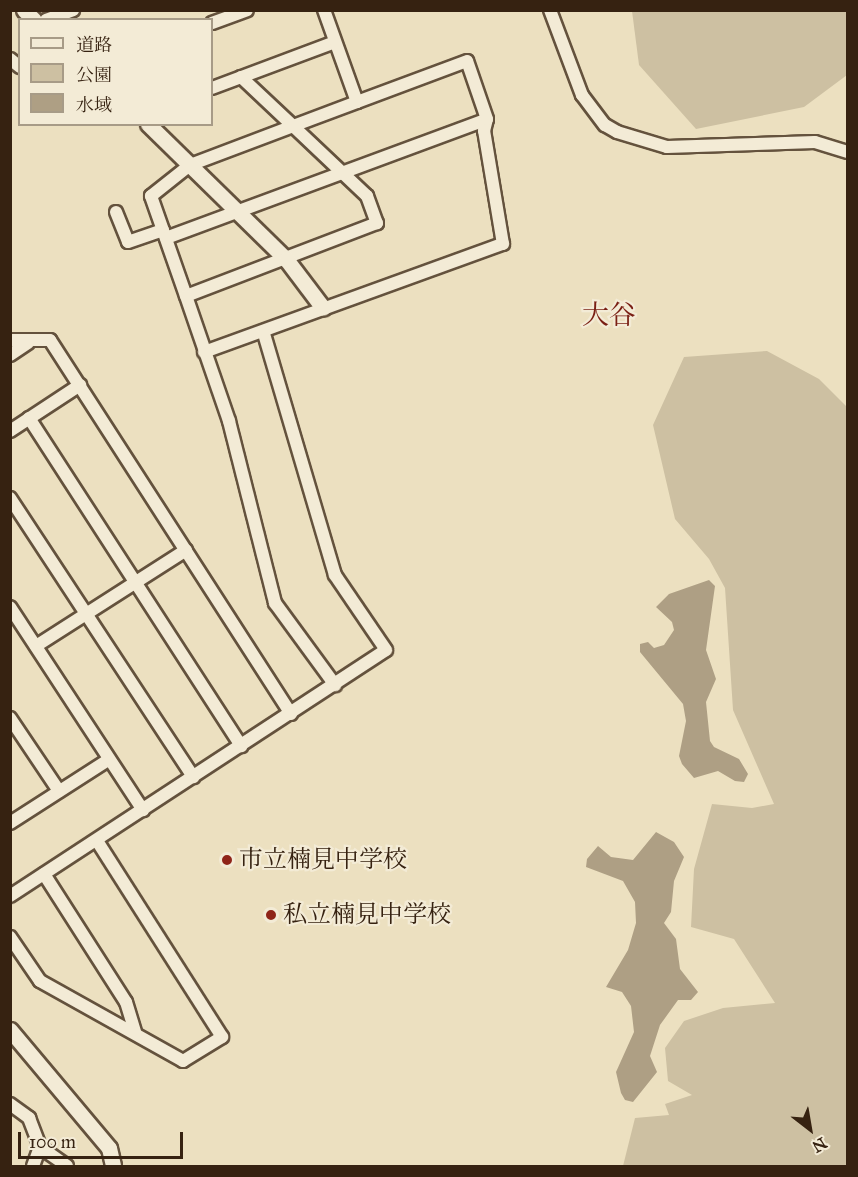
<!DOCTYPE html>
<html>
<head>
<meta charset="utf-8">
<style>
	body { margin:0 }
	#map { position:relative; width:858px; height:1177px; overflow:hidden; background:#ece0c0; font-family:"IM FELL Great Primer","Noto Serif JP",serif }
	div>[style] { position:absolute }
	.green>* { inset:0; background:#cdc0a2 }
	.water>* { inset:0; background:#ae9f84 }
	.roads { filter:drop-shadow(2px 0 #64523d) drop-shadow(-2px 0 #64523d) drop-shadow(0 2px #64523d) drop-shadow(0 -2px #64523d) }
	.minor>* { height:12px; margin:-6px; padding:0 6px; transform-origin:6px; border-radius:6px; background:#f3ebd6 }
	.tertiary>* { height:15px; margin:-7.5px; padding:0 7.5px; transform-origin:7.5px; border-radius:7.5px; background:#f3ebd6 }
	.dots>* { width:16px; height:16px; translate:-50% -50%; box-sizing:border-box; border:3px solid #f3ebd6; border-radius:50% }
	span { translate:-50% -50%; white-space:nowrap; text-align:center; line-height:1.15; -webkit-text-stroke:4.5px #f3ebd6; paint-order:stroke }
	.poi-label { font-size:24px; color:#362211 }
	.left { translate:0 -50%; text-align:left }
	.quarter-label { font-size:27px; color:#7a1f14 }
	.frame { position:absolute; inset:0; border:12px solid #362211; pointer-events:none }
	.legend { position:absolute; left:18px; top:18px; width:195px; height:108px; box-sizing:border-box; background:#f3ebd6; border:2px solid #a79b87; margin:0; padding:8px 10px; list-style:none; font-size:18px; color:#362211 }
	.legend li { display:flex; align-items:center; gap:12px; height:30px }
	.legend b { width:30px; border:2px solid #a79b87 }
	.north { position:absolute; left:780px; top:1099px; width:60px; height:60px; -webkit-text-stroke:4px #f3ebd6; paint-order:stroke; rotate:149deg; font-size:16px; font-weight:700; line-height:24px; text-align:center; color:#362211 }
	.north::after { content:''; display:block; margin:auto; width:21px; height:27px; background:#362211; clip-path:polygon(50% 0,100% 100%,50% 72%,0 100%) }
	.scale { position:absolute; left:18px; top:1132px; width:165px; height:27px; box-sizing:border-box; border:3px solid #362211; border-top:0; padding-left:8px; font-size:18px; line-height:21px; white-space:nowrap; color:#362211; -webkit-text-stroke:4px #f3ebd6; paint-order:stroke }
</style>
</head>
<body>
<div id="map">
	<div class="green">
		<div style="clip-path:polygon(632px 11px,847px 11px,847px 75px,804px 107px,696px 129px,639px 65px)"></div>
		<div style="clip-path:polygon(767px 351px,819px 379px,847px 407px,847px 1166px,623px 1166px,635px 1118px,669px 1115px,665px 1104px,692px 1095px,668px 1081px,665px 1048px,684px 1021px,723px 1008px,775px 1003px,734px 939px,691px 927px,694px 869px,712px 804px,752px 808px,774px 804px,733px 710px,725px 588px,709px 559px,675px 519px,653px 425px,684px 357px)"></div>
	</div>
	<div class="water">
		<div style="clip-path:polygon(709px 580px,715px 586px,706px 650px,716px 679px,706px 702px,710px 741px,714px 747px,739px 759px,748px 774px,744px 782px,735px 781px,718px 771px,694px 778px,682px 764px,679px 756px,686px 721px,683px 704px,640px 652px,640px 644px,648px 642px,654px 648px,664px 645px,674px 630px,672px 622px,656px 607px,669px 594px)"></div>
		<div style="clip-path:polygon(656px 832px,674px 842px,684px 857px,674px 881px,671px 912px,664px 923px,676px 939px,680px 969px,698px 992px,691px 1000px,678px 1000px,660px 1025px,650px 1056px,657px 1072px,633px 1102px,625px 1100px,621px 1093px,616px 1072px,634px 1032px,631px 1006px,622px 992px,606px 987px,628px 950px,636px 923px,635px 902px,623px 881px,586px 867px,587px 859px,598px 846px,611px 857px,633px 860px)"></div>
	</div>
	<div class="roads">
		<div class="minor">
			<div style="left:550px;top:10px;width:91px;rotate:69.4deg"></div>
			<div style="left:582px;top:95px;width:38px;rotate:53deg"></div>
			<div style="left:605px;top:125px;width:14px;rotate:30deg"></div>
			<div style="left:617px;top:132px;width:52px;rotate:16.7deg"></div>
			<div style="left:667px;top:147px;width:148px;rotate:-1.9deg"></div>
			<div style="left:815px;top:142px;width:34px;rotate:17deg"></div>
			<div style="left:46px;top:20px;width:29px;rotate:-20deg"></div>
			<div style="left:212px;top:23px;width:37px;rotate:-20deg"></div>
			<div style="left:10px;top:59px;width:13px;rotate:39deg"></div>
			<div style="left:241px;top:77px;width:71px;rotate:43.3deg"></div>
			<div style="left:293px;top:126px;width:102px;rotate:43.4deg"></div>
			<div style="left:367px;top:196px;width:29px;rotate:70deg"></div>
			<div style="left:377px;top:223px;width:204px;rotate:159.1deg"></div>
			<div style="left:186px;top:296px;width:106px;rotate:-109.3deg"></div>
			<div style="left:151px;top:196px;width:50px;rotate:-38.5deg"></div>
			<div style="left:190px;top:165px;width:110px;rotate:-20.7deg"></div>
			<div style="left:293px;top:126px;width:68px;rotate:-20.6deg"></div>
			<div style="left:212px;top:88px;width:131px;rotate:-20.5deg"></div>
			<div style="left:116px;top:212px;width:32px;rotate:68deg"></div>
			<div style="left:128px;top:242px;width:37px;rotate:-19deg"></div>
			<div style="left:166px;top:238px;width:342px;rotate:-20.3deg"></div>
			<div style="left:186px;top:296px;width:132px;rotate:71deg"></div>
			<div style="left:229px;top:421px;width:188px;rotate:75.8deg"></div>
			<div style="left:275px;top:603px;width:102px;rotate:53.8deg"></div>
			<div style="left:10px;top:340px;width:40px"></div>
			<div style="left:50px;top:340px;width:445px;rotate:57.2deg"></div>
			<div style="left:204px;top:352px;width:318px;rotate:-19.9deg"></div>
			<div style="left:503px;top:244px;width:115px;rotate:-99.5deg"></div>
			<div style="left:484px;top:131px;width:12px;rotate:-76deg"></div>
			<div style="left:487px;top:119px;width:61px;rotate:-109deg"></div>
			<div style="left:467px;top:61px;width:117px;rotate:159.6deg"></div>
			<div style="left:357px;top:102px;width:98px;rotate:-109.7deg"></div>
			<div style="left:10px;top:355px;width:22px;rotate:-34deg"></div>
			<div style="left:29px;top:418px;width:391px;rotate:57.1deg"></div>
			<div style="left:10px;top:431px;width:84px;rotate:-33.3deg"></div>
			<div style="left:10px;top:498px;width:334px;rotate:56.7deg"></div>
			<div style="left:10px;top:607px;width:243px;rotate:56.8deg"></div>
			<div style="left:36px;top:646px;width:178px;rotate:-32.6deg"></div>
			<div style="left:10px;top:718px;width:88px;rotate:56.1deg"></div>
			<div style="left:10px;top:823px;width:117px;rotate:-32.7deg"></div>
			<div style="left:44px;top:874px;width:152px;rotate:57.4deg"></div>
			<div style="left:126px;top:1002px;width:31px;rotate:73deg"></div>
			<div style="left:10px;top:896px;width:449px;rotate:-33.2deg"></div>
			<div style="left:386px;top:650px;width:91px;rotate:-124.2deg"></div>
			<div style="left:335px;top:575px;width:254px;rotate:-106.4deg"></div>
			<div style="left:10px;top:937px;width:53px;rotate:55.7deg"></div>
			<div style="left:40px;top:981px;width:164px;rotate:29.2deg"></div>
			<div style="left:183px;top:1061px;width:46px;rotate:-31.6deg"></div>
			<div style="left:222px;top:1037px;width:232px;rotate:-122.5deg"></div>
			<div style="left:10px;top:1104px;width:24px;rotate:36deg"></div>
			<div style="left:29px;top:1118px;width:31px;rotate:69deg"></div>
			<div style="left:40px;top:1147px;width:33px;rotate:35deg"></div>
			<div style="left:33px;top:1166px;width:20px;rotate:-70deg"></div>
		</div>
		<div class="tertiary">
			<div style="left:24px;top:10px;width:14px;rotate:45deg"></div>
			<div style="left:148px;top:124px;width:193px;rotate:44.4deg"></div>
			<div style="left:286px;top:259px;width:61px;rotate:52.9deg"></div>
			<div style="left:10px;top:1030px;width:154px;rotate:50deg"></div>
			<div style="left:109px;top:1148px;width:18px;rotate:77deg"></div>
		</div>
	</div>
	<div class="dots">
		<div style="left:227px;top:860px;background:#8f2418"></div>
		<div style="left:271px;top:915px;background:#8f2418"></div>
	</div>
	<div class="poi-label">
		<span class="left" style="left:239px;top:860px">市立楠見中学校</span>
		<span class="left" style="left:283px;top:915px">私立楠見中学校</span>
	</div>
	<div class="quarter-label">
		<span style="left:609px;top:315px">大谷</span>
	</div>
	<div class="frame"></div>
	<ul class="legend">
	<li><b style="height:8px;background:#f3ebd6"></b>道路</li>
	<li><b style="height:16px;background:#cdc0a2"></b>公園</li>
	<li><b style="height:16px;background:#ae9f84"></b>水域</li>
	</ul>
	<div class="north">N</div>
	<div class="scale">100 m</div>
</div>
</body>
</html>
